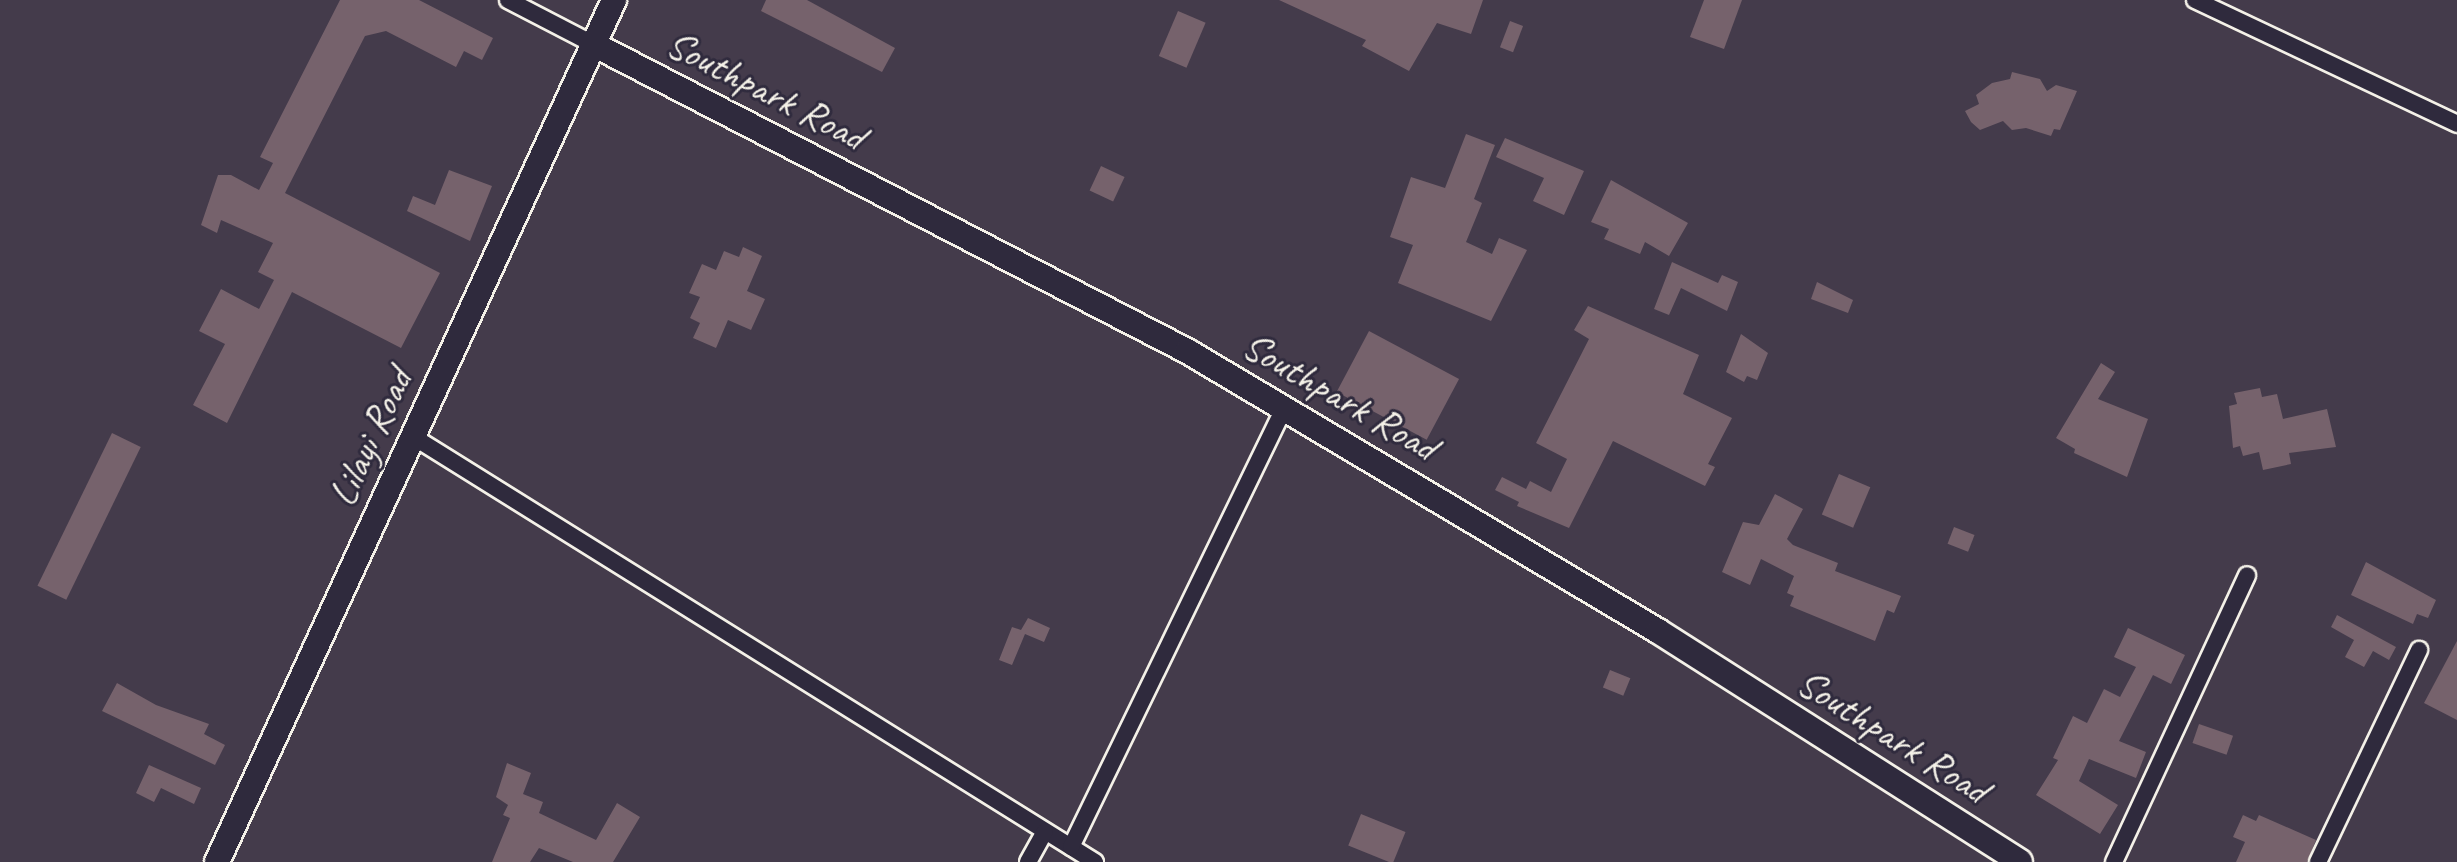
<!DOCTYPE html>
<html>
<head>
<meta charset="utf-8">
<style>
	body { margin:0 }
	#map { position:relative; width:2457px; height:862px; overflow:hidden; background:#443b4b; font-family:Caveat,sans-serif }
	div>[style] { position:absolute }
	.building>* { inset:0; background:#76626c; transform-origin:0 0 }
	.roads { filter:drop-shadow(2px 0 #f4f1e8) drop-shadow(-2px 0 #f4f1e8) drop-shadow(0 2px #f4f1e8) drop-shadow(0 -2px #f4f1e8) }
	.street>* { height:16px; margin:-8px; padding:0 8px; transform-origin:8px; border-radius:8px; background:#2f2a3d }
	.secondary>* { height:24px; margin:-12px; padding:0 12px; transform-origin:12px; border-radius:12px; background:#2f2a3d }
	span { translate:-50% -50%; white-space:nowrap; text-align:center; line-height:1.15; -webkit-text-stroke:6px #2f2a3d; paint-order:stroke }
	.street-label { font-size:40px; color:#f4f1e8 }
</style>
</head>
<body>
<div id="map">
	<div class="building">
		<div style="clip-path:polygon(340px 0,419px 0,493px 38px,482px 60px,464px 51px,456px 67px,386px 31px,365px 36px,285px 193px,440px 273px,401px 348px,292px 292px,227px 423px,193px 405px,225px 344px,199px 331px,221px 289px,259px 309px,274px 280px,258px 272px,273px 243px,221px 220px,217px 233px,201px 225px,218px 175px,231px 175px,259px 190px,273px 163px,260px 157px)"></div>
		<div style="clip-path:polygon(766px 0,807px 0,895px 48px,882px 72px,761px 11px)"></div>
		<div style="clip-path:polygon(1279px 0,1483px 0,1471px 34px,1437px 23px,1409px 71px,1362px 46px,1366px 40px)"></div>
		<div style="clip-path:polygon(1704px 0,1742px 0,1724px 49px,1690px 37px)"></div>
		<div style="left:1178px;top:11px;width:30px;height:49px;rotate:23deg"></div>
		<div style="left:1510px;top:21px;width:14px;height:28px;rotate:21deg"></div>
		<div style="clip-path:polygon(2012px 72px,2040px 79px,2047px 91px,2056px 85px,2077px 91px,2060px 130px,2054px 129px,2051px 136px,2026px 128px,2012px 130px,2003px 121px,1980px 130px,1971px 122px,1965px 111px,1979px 104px,1976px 95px,1992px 83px,2010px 79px)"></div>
		<div style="clip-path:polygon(1466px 134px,1495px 145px,1474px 199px,1482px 203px,1466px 242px,1492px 254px,1499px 238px,1527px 250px,1491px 321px,1398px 283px,1413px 245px,1390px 237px,1411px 177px,1445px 188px)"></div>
		<div style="clip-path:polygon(1505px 138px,1584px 171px,1564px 215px,1533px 201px,1544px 178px,1496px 157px)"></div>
		<div style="left:1101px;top:166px;width:26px;height:27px;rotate:25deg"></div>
		<div style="clip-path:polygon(449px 170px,492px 186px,470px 241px,407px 211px,413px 196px,435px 205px)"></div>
		<div style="clip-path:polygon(1611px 180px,1688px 223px,1669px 256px,1645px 242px,1640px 254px,1604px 239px,1609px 229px,1591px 222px)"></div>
		<div style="clip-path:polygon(743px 247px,762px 256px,747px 291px,765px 299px,751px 330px,728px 320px,716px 348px,693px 338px,700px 323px,690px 318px,700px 297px,689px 293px,702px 264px,716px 270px,724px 251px,739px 257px)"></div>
		<div style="clip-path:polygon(1672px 262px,1718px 283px,1722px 275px,1738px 282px,1727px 311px,1681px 288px,1669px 315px,1654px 309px)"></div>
		<div style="clip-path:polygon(1817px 282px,1853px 300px,1848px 313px,1811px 299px)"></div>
		<div style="clip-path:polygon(1588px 306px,1699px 355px,1683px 394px,1732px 418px,1708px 464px,1715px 467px,1705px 486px,1613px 441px,1569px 528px,1517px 506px,1519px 502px,1495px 490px,1502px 477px,1526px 489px,1530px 481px,1551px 492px,1567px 459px,1536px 443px,1589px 339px,1574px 330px)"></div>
		<div style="left:1369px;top:331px;width:102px;height:69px;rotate:28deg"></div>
		<div style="clip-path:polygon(1741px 334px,1768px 353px,1757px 380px,1747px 376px,1744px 382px,1726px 372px)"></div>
		<div style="clip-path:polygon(2101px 363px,2115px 372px,2098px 399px,2148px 419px,2127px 477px,2074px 453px,2075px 449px,2056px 438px)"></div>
		<div style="clip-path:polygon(2260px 388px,2262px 397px,2277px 394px,2283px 419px,2327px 409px,2336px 447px,2289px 453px,2291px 464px,2263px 470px,2259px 452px,2243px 456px,2240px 446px,2233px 448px,2229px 406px,2237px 404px,2234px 393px)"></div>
		<div style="left:112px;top:433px;width:32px;height:170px;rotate:26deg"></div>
		<div style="left:1839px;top:474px;width:34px;height:44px;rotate:23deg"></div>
		<div style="clip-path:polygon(1775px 494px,1803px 509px,1787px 539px,1793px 545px,1838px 563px,1835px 571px,1901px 596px,1894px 613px,1887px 610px,1875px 641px,1790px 606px,1794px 596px,1787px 593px,1794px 576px,1761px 559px,1750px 585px,1722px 572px,1743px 522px,1759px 525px)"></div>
		<div style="left:1954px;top:527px;width:22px;height:18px;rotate:21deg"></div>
		<div style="clip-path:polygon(2366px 562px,2436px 600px,2428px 618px,2417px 614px,2413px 624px,2351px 595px)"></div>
		<div style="clip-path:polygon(2337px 615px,2396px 647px,2389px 660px,2373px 651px,2364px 667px,2345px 657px,2354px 640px,2331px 627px)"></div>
		<div style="clip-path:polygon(1028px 618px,1050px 628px,1044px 642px,1025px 634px,1012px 665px,999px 660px,1012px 627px,1021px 630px)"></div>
		<div style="clip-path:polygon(2128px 628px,2185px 655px,2171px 684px,2153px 675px,2119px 741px,2146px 752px,2136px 778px,2089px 759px,2079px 781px,2118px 805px,2100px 834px,2036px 795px,2058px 760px,2053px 758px,2073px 716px,2087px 723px,2104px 689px,2120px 697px,2136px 667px,2114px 657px)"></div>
		<div style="clip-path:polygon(2457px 641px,2457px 720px,2424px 703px)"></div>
		<div style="left:1610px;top:670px;width:22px;height:19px;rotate:22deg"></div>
		<div style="clip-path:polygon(117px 683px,156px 705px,209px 724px,204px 734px,225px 745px,215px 765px,102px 711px)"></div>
		<div style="left:2199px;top:724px;width:36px;height:20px;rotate:19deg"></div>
		<div style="clip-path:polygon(507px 763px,531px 773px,523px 794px,543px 802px,539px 813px,596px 840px,617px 803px,640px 817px,613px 862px,573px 862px,539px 848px,530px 862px,492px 862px,510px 818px,503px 815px,508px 805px,496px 797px)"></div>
		<div style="clip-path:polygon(149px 765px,201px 788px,194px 804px,161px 788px,154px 802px,136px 793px)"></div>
		<div style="left:1361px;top:814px;width:48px;height:34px;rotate:22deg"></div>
		<div style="clip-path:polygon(2243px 815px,2256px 821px,2259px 815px,2316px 840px,2307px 862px,2236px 862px,2245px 842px,2233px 837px)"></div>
	</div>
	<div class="roads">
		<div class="street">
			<div style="left:508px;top:0;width:96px;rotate:27.4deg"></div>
			<div style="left:2195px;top:0;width:290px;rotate:25.3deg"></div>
			<div style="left:412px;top:436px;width:805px;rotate:31.95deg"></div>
			<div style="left:1071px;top:847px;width:488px;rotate:-64.1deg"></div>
			<div style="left:1028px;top:862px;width:35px;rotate:-61deg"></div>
			<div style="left:2114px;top:862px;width:316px;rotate:-65.1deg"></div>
			<div style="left:2318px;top:862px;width:235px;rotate:-64.5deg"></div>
		</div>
		<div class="secondary">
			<div style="left:593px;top:44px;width:669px;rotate:27.33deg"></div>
			<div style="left:1187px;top:351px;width:548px;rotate:30.73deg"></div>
			<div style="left:1658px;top:631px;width:429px;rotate:32.5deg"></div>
			<div style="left:217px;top:862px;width:949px;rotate:-65.27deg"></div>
		</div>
	</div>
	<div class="street-label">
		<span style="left:766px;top:90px;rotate:27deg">Southpark Road</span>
		<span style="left:1340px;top:396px;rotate:30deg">Southpark Road</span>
		<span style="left:370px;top:437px;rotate:-65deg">Lilayi Road</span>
		<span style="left:1893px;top:736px;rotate:32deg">Southpark Road</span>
	</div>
</div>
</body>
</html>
